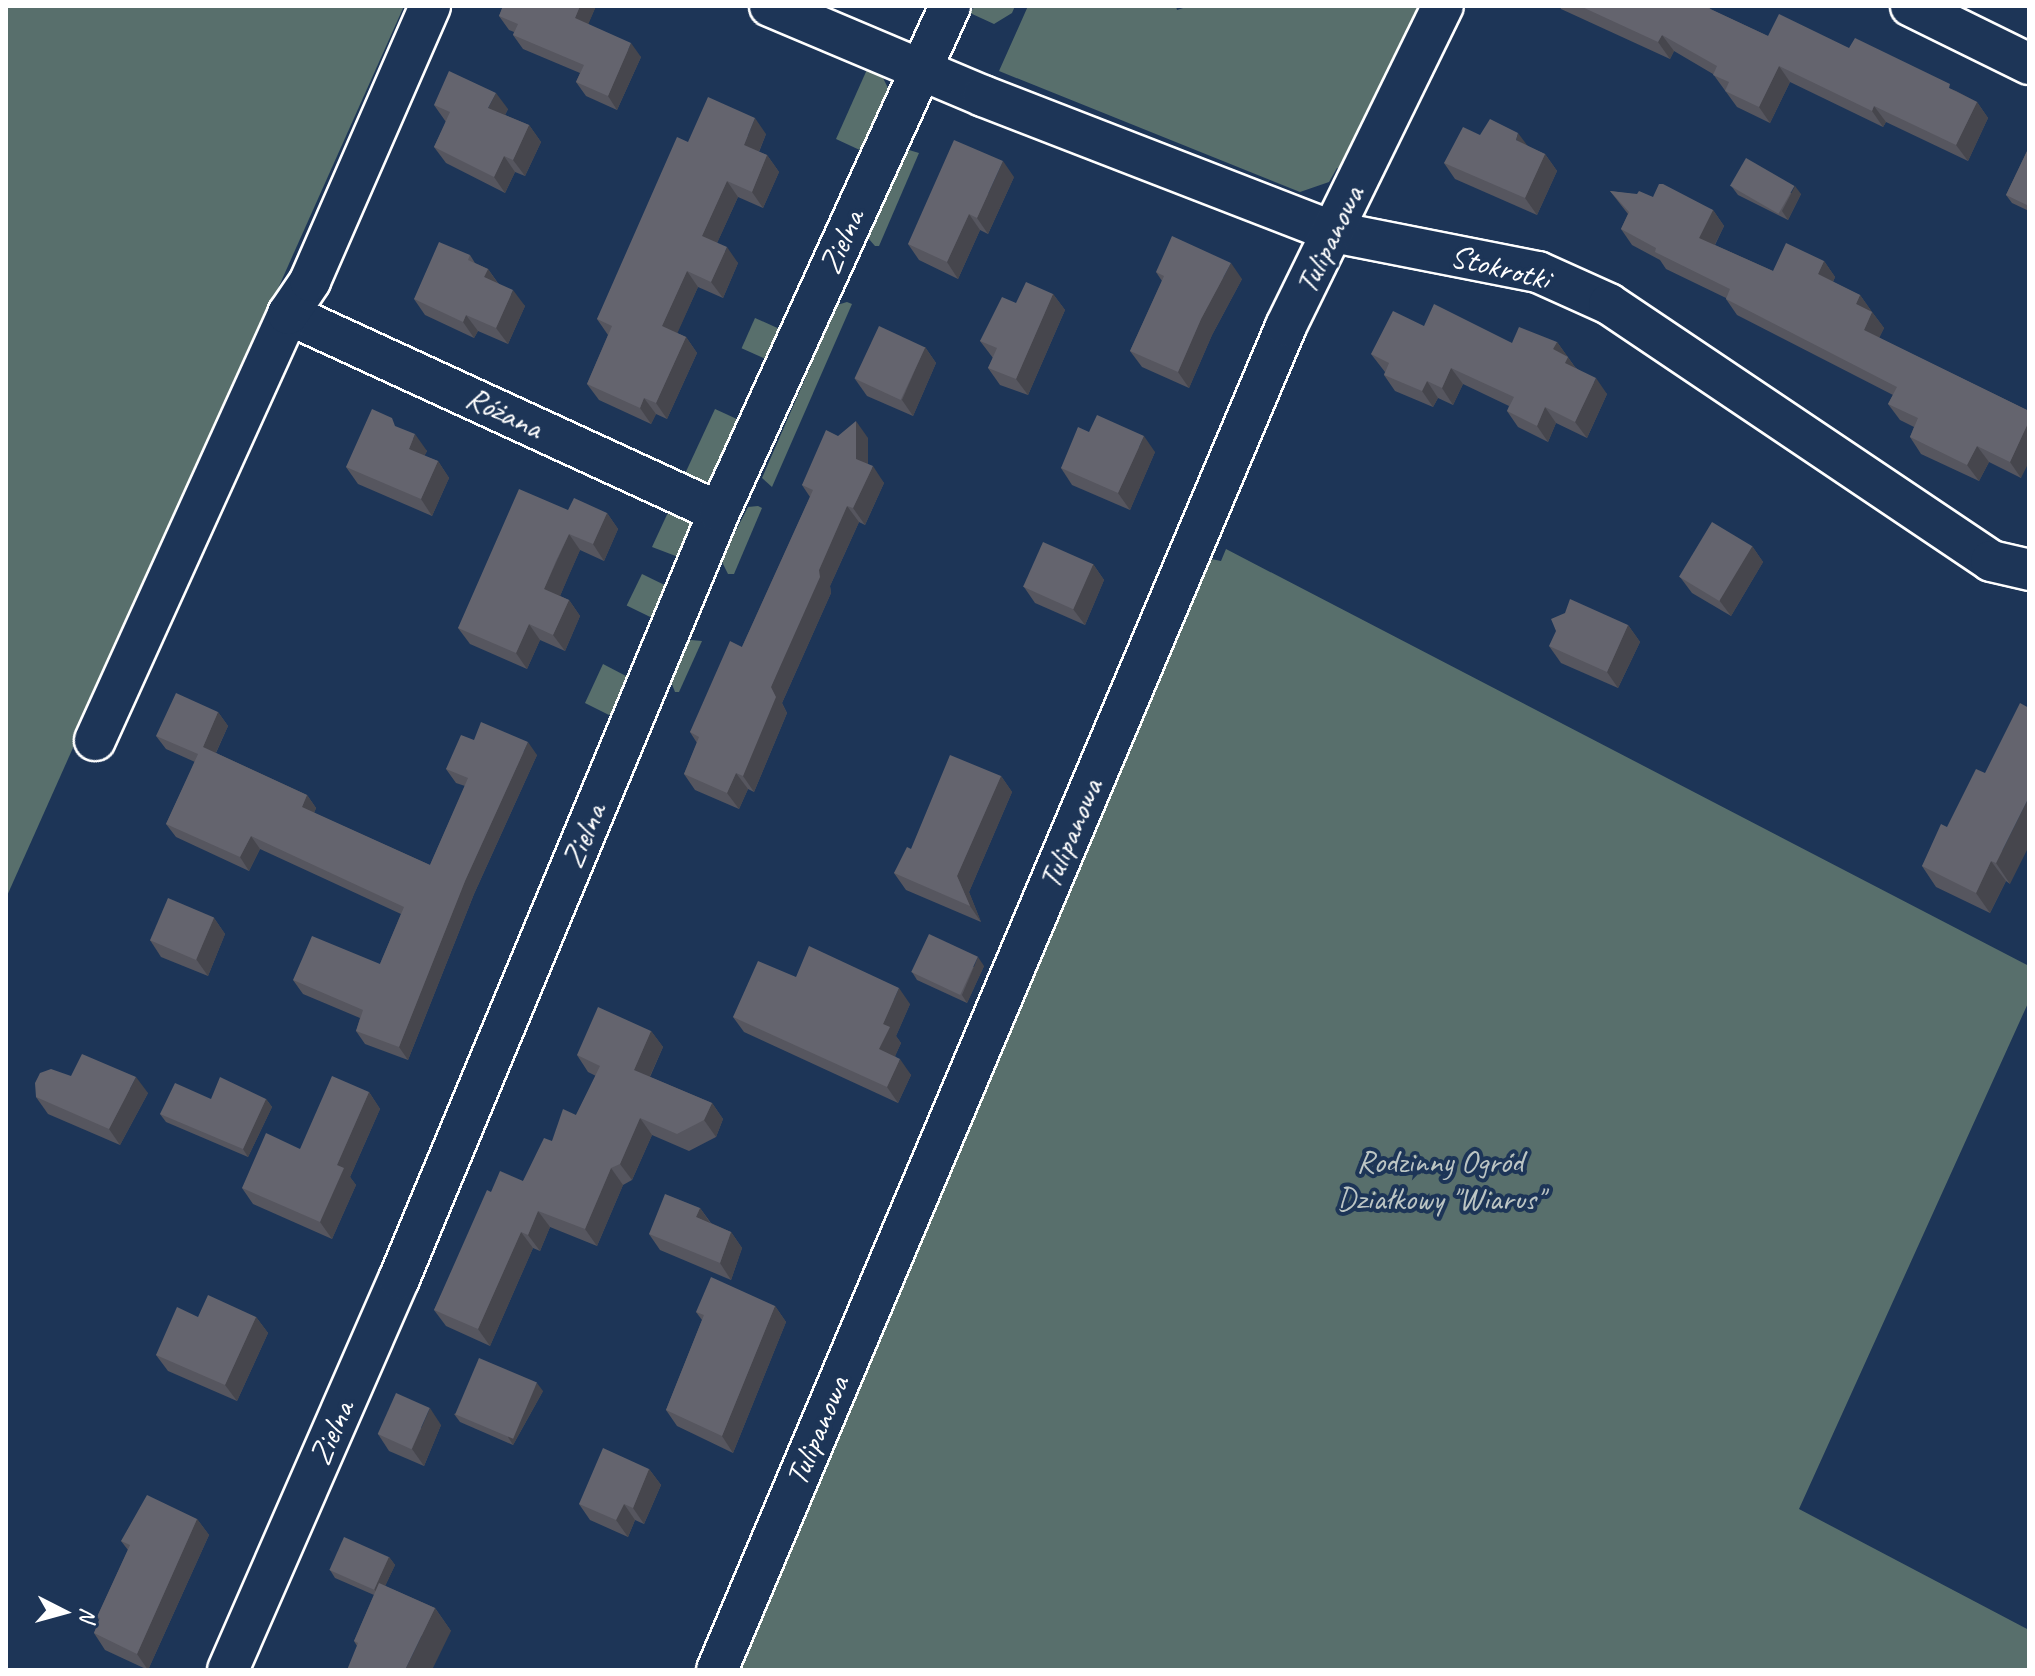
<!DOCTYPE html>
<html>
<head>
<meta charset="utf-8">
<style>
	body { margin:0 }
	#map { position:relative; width:2035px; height:1676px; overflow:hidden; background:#1d3557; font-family:Caveat,sans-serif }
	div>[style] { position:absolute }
	.green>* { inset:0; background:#586f6c; transform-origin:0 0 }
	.roads { filter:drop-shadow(2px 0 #fff) drop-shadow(-2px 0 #fff) drop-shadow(0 2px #fff) drop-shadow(0 -2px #fff) }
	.minor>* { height:40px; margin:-20px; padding:0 20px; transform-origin:20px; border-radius:20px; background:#1d3557 }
	.wall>* { inset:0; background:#56565f }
	.shaded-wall>* { inset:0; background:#46464d }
	.building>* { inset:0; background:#64646e; transform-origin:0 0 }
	span { translate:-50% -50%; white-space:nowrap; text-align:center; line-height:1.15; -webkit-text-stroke:8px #1d3557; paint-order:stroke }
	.street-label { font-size:32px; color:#fff }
	.park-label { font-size:32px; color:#bcc5c4 }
	.frame { position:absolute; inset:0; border:8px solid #fff; pointer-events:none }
	.north { position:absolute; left:24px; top:1572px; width:80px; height:80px; -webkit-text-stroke:6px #1d3557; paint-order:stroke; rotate:96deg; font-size:22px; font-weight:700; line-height:32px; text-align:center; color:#fff }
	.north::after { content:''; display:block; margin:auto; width:28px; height:36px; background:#fff; clip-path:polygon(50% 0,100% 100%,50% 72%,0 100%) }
</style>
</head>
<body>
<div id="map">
	<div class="green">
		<div style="clip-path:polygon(6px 6px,404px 6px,6px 898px)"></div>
		<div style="clip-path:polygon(975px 6px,1001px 8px,1015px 6px,1012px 13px,994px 24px,970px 13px)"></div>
		<div style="clip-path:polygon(1028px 6px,1176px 6px,1177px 10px,1189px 6px,1434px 6px,1345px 172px,1337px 168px,1329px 182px,1300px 192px,999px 71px)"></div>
		<div style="clip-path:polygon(869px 65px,879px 70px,890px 92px,864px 152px,836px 139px)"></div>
		<div style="clip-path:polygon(909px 150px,919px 153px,879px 246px,875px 246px,868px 238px)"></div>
		<div style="clip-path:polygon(847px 302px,852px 304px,772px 487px,762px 478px,837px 305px)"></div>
		<div style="left:755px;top:318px;width:30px;height:33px;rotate:24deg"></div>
		<div style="clip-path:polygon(715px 409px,739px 420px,713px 479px,704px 483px,683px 478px)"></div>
		<div style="clip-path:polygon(671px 506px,682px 512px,694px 529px,681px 558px,652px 547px)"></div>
		<div style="clip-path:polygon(758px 506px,762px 508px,734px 574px,728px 574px,721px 560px,748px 507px)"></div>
		<div style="clip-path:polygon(1226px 549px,2029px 966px,2029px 1001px,1799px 1509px,2029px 1630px,2029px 1670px,732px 1670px,1207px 558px,1221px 561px)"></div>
		<div style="left:642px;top:574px;width:32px;height:35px;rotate:26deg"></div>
		<div style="clip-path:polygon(691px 640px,702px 641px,679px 692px,675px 692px,670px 679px,687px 642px)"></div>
		<div style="clip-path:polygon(603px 664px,626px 676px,629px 682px,617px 712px,609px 715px,585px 703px)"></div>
	</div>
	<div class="roads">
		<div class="minor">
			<div style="left:770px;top:6px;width:231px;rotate:22.9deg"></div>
			<div style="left:983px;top:96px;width:376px;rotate:21.2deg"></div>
			<div style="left:1334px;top:232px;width:208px;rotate:11.1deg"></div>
			<div style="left:1538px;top:272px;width:78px;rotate:24.3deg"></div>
			<div style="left:1609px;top:304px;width:460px;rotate:33.9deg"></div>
			<div style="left:1991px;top:561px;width:39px;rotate:13deg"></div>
			<div style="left:1911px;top:6px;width:131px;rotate:26.2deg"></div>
			<div style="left:288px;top:314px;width:474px;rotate:24.7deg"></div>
			<div style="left:95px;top:740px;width:468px;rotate:-65.6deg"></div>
			<div style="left:288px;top:314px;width:40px;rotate:-56deg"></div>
			<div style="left:310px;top:281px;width:300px;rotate:-66.4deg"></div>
			<div style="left:228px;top:1670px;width:427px;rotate:-66.4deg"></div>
			<div style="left:399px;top:1279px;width:831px;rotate:-67.35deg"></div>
			<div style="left:719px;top:512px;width:556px;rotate:-65.46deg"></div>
			<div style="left:717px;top:1670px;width:1459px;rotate:-67.05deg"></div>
			<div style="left:1286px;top:326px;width:356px;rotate:-63.9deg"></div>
		</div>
	</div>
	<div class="wall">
		<div style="clip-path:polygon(503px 6px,596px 6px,588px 24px,641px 57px,617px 110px,586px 96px,576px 82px,580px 73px,523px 49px,513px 35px,514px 32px,509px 30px,499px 16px)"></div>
		<div style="clip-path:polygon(1560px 6px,1711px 6px,1710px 9px,1768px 36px,1849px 48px,1956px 91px,1977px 102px,1988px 118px,1968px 161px,1886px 122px,1883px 127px,1790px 82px,1770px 123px,1737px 107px,1713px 74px,1674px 51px,1670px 59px,1561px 9px)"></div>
		<div style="clip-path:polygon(434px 105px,508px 109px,505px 115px,529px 125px,541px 142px,525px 176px,515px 172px,505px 193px,446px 163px,434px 147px,446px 122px)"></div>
		<div style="clip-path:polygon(766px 134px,759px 152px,767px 155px,779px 172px,763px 208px,738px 197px,717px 243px,738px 263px,723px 298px,698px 287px,677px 333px,686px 337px,697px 353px,667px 419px,656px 414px,651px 424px,599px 400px,587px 384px,608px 335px,597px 319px,688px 142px)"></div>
		<div style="clip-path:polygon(1480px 135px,1527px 146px,1545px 154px,1557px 171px,1537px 215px,1455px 179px,1444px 163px)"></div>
		<div style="clip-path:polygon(2029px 147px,2029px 211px,2012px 203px,2006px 195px)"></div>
		<div style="clip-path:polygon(1014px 177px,988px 234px,980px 230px,958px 279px,919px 260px,908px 244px)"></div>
		<div style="clip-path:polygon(1732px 187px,1801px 194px,1788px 220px,1738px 195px)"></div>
		<div style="clip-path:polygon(1610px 191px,1653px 197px,1713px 210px,1724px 226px,1715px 245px,1773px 271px,1824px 261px,1835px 277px,1833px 282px,1860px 295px,1872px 312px,1884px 328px,1879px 338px,2029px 411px,2021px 478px,1989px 462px,1979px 481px,1921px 454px,1910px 437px,1914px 427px,1900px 420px,1888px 404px,1893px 395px,1737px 315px,1726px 299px,1726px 298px,1666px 269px,1660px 260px,1632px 245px,1621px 229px,1628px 214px)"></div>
		<div style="clip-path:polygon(470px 255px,475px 263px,488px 269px,498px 283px,525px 306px,508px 344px,478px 331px,474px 338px,425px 315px,414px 299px)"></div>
		<div style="clip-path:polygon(1156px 272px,1242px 279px,1212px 335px,1189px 388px,1142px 367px,1130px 351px,1162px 281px)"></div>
		<div style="clip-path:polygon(1053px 294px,1065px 310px,1028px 395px,1000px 385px,988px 368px,993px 358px,980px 341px,1016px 303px)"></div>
		<div style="clip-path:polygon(1424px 326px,1512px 343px,1557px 342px,1575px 367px,1607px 394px,1587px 438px,1556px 423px,1548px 442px,1518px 427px,1507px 411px,1509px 406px,1463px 384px,1453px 405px,1438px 398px,1433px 407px,1395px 391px,1384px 375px,1385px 372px,1371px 354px)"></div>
		<div style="clip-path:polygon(925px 347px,936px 363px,913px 416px,867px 396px,855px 379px)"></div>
		<div style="clip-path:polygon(399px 428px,427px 451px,424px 456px,438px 461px,449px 478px,432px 516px,358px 484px,346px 467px)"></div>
		<div style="clip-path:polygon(1089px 432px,1155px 452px,1130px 510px,1072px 485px,1061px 468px)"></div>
		<div style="clip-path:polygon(838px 436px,868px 438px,868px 464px,884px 483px,865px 525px,859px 522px,830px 586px,831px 593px,782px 703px,787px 713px,754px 792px,748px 789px,739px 809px,695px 790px,684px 774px,697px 743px,690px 732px,742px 647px,810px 497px,802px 485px)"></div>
		<div style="clip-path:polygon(568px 510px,607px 513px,618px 529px,604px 561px,580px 550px,568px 577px,560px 596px,569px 600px,580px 616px,565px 651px,540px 640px,527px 669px,470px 644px,458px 628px)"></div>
		<div style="clip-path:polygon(1752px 546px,1763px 562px,1731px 616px,1692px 593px,1680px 577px)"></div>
		<div style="clip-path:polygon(1093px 564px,1104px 580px,1085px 625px,1035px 603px,1024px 587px)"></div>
		<div style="clip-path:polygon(1628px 625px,1640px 642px,1618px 688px,1561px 663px,1549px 646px)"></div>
		<div style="clip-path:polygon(218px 712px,228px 726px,216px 753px,307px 795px,316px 808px,314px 813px,430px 865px,465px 786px,456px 783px,446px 769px,474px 740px,537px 755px,474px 894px,408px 1060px,365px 1044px,356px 1031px,360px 1018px,303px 994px,293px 980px,380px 964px,401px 914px,260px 849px,249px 871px,176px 837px,166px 824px,195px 762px,166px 749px,156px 736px)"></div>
		<div style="clip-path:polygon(1985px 773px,2010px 884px,2006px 881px,1990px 913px,1936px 887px,1922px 866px)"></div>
		<div style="clip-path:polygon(1001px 776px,1012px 792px,969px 892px,981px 922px,906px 890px,894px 873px,911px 849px)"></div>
		<div style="clip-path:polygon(214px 918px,225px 934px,208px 976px,161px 957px,150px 940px)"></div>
		<div style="clip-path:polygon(984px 966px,967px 1003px,917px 980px,912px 972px)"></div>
		<div style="clip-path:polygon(796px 977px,910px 1004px,896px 1036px,901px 1043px,895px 1056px,911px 1075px,898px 1103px,744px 1032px,733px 1017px)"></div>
		<div style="clip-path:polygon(651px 1031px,663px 1047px,650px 1077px,712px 1103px,723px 1119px,716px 1137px,689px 1151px,652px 1135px,632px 1180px,623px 1185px,597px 1246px,550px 1227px,540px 1251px,533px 1248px,490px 1346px,446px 1326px,434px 1310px,491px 1192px,523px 1181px,552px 1141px,576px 1115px,596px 1076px,588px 1072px,577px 1055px)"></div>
		<div style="clip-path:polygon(71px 1076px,148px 1093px,120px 1145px,48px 1114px,36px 1097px)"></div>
		<div style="clip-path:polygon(369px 1092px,380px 1109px,350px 1177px,356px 1185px,332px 1239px,253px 1204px,242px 1188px,300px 1149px)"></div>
		<div style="clip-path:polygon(211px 1099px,266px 1099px,272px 1107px,248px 1157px,166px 1122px,160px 1114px)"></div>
		<div style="clip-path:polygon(700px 1208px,711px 1223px,731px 1232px,742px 1248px,731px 1280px,660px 1250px,649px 1234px)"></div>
		<div style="clip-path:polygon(775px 1306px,786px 1322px,733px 1453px,677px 1426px,666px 1410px,702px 1320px,696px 1312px)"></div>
		<div style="clip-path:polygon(198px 1317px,256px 1317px,268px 1333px,237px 1401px,168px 1371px,156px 1355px)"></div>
		<div style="clip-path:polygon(543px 1391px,513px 1445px,460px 1422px,454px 1414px)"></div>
		<div style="clip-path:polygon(441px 1425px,424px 1466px,389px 1451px,378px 1434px)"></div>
		<div style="clip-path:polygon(649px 1469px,661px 1485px,644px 1524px,635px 1520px,628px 1537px,590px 1520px,579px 1504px)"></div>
		<div style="clip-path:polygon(197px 1519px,209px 1535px,148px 1670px,105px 1650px,94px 1633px,99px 1620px,97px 1617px,128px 1550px,121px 1541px)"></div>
		<div style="clip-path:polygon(389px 1557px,395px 1565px,385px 1586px,435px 1608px,451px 1631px,357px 1646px,354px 1641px,374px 1595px,335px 1578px,330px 1570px)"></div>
	</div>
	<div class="shaded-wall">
		<div style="clip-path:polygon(580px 6px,596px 6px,585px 32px,575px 18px)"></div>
		<div style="clip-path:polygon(1662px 35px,1674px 51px,1670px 59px,1658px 42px)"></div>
		<div style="clip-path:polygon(631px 43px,641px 57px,617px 110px,608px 96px)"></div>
		<div style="clip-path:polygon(1779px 66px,1790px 82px,1770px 123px,1759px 107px)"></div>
		<div style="clip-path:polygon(496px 93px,508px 109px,500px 125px,488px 108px)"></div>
		<div style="clip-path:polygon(1977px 102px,1988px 118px,1968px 161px,1956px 145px)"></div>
		<div style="clip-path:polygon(1874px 106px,1886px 122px,1883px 127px,1872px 111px)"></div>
		<div style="clip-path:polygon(755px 118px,766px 134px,755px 161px,744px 145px)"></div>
		<div style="clip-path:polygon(529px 125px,541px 142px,525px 176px,513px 160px)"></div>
		<div style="clip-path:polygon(1518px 133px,1530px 149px,1516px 140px)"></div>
		<div style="clip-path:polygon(1545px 154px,1557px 171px,1537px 215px,1525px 198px)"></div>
		<div style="clip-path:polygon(767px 155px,779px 172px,763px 208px,752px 192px)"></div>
		<div style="clip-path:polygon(504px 156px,515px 172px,505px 193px,494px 177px)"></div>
		<div style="clip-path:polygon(1003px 161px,1014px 177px,988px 234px,977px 218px)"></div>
		<div style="clip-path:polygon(727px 181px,738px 197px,713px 252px,702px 236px)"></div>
		<div style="clip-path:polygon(1795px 186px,1801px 194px,1788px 220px,1782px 211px)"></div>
		<div style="clip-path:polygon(1713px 210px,1724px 226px,1710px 254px,1699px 238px)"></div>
		<div style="clip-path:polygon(969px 214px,980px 230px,958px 279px,947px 262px)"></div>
		<div style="clip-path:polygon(727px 247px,738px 263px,723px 298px,711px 282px)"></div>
		<div style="clip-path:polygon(1824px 261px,1835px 277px,1829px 290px,1818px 274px)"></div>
		<div style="clip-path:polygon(1231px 263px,1242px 279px,1212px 335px,1189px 388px,1178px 372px,1201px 319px)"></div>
		<div style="clip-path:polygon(488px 269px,499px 285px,484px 277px)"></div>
		<div style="clip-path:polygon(687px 271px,698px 287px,673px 343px,662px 326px)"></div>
		<div style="clip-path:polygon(513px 290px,525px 306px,508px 344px,496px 328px)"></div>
		<div style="clip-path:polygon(1053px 294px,1065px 310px,1028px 395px,1016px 379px)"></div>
		<div style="clip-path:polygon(1860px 295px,1872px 312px,1856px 304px)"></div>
		<div style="clip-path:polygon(1872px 312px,1884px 328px,1875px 346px,1864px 330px)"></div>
		<div style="clip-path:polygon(466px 315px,478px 331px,474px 338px,463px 322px)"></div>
		<div style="clip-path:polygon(686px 337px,697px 353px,667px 419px,656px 403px)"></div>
		<div style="clip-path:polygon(1557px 342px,1579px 373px,1577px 379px,1553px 349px)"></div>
		<div style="clip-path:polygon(925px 347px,936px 363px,913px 416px,902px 400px)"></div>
		<div style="clip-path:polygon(1451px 368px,1463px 384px,1453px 405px,1442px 388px)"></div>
		<div style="clip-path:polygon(1596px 378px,1607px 394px,1587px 438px,1575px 422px)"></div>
		<div style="clip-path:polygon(1427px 381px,1438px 398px,1433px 407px,1422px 391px)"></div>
		<div style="clip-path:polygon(644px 398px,656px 414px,651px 424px,640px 408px)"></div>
		<div style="clip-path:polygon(1545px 407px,1556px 423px,1548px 442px,1537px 426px)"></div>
		<div style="clip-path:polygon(856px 421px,868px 438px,868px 475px,856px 459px)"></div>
		<div style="clip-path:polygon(2029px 421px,2029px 462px,2021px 478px,2010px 462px)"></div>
		<div style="clip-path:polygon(415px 434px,427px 451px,420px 465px,409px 449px)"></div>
		<div style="clip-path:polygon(1144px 436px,1155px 452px,1130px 510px,1118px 493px)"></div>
		<div style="clip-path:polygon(1977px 446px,1989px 462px,1979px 481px,1967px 465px)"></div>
		<div style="clip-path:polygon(438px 461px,449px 478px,432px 516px,421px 499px)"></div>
		<div style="clip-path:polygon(873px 466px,884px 483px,865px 525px,853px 508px)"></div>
		<div style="clip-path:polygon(847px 506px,859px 522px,830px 586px,831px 593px,782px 703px,787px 713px,754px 792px,743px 776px,771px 687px,819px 570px)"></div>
		<div style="clip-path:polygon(607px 513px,618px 529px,604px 561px,593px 544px)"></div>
		<div style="clip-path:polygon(569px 534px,580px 550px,556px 605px,544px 589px)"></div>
		<div style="clip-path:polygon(1752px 546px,1763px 562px,1731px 616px,1719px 600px)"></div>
		<div style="clip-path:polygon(1093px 564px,1104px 580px,1085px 625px,1073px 609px)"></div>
		<div style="clip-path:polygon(569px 600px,580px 616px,565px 651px,553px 635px)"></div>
		<div style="clip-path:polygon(529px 624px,540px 640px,527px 669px,516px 653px)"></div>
		<div style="clip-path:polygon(1628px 625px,1640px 642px,1618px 688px,1607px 672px)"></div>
		<div style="clip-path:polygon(218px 712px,228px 726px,212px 761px,203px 747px)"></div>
		<div style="clip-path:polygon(528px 742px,537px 755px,474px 894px,408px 1060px,399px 1047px,465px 881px)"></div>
		<div style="clip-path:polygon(736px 773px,748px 789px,739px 809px,727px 793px)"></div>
		<div style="clip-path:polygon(1001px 776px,1012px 792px,969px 892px,981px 922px,970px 906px,957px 876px)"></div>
		<div style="clip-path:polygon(307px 795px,316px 808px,311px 821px,302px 807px)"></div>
		<div style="clip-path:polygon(2029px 797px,2029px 846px,2010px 884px,1996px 863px)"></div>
		<div style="clip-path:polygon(251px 836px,260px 849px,249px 871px,240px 857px)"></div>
		<div style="clip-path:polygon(1991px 861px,2006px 881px,1990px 913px,1976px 893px)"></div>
		<div style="clip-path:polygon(214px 918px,225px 934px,208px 976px,196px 959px)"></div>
		<div style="clip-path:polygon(978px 957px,984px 966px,967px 1003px,962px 995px)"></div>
		<div style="clip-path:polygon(899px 988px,910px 1004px,896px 1036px,901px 1043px,891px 1065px,879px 1049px,883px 1024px)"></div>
		<div style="clip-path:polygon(651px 1031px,663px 1047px,645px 1087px,634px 1070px)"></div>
		<div style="clip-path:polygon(900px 1059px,911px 1075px,898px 1103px,887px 1087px)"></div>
		<div style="clip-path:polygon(136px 1077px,148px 1093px,120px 1145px,109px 1129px)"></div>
		<div style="clip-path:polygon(369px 1092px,380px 1109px,350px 1177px,356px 1185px,332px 1239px,320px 1222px,337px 1165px)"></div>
		<div style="clip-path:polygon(266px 1099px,272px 1107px,248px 1157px,243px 1149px)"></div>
		<div style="clip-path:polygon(712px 1103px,723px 1119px,716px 1137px,704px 1120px)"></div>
		<div style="clip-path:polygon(640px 1118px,652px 1135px,632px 1180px,620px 1164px)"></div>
		<div style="clip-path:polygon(611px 1168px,623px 1185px,597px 1246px,585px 1229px)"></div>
		<div style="clip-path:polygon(700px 1208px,711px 1224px,696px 1217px)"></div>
		<div style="clip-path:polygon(538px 1211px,550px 1227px,540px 1251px,528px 1235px)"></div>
		<div style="clip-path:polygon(521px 1232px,533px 1248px,490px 1346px,478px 1329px)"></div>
		<div style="clip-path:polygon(731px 1232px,742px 1248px,731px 1280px,720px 1263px)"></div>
		<div style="clip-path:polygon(775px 1306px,786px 1322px,733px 1453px,722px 1436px)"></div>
		<div style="clip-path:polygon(256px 1317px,268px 1333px,237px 1401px,225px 1385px)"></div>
		<div style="clip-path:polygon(537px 1383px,543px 1391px,513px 1445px,508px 1437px)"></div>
		<div style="clip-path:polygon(430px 1408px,441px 1425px,424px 1466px,412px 1449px)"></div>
		<div style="clip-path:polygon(649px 1469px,661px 1485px,644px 1524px,633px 1508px)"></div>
		<div style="clip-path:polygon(624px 1504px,635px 1520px,628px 1537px,616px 1520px)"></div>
		<div style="clip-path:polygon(197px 1519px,209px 1535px,148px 1670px,137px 1654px)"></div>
		<div style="clip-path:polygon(389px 1557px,395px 1565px,380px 1597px,374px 1589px)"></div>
		<div style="clip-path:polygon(435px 1608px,451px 1631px,432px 1670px,405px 1670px)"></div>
	</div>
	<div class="building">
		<div style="clip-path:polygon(503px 6px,580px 6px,575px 18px,631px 43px,608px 96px,576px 82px,584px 65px,513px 35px,518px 24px,499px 16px)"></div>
		<div style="clip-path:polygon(1580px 6px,1704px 6px,1768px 36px,1779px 14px,1849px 48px,1855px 38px,1950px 84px,1949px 88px,1977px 102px,1956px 145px,1874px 106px,1872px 111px,1779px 66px,1759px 107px,1725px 91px,1729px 82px,1713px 75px,1717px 66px,1662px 35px,1658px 42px)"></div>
		<div style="clip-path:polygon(449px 71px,496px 93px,488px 108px,529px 125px,513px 160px,504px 156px,494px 177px,434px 147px,450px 112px,434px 105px)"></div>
		<div style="clip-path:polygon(708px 97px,755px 118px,744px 145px,767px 155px,752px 192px,727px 181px,702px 236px,727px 247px,711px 282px,687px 271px,662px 326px,686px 337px,656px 403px,644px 398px,640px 408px,587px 384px,612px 326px,597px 319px,677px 137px,688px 142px)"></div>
		<div style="clip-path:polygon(1490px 119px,1518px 133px,1516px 140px,1545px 154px,1525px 198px,1444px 163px,1463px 127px,1480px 135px)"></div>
		<div style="clip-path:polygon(954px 140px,1003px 161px,977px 218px,969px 214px,947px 262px,908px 244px)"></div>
		<div style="clip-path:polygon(2029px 147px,2029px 206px,2006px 195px)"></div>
		<div style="left:1746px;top:158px;width:56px;height:32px;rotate:30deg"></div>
		<div style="clip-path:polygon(1659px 184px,1663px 184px,1713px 210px,1699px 238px,1773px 271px,1786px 243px,1824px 261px,1818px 274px,1860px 295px,1856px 304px,1872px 312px,1864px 330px,2029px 411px,2029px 421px,2010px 462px,1977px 446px,1967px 465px,1910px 437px,1918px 418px,1888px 404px,1897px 387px,1726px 299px,1730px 289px,1655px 252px,1656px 248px,1621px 229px,1629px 212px,1610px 191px,1637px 194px,1639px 191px,1653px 197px)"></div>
		<div style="clip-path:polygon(1172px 236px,1231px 263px,1201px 319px,1178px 372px,1130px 351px,1164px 276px,1156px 272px)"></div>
		<div style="clip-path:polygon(439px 242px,470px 255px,468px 260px,488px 269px,484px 277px,513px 290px,496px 328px,466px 315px,463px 322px,414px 299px)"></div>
		<div style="clip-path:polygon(1026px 282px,1053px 294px,1016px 379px,988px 368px,997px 348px,980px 341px,1002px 297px,1016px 303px)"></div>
		<div style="clip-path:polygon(1434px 304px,1512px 343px,1519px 327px,1557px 342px,1553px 349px,1568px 357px,1565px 363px,1596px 378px,1575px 422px,1545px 407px,1537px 426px,1507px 411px,1514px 397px,1451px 368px,1442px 388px,1427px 381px,1422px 391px,1384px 375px,1389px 363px,1371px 354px,1393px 311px,1424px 326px)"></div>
		<div style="left:879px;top:326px;width:51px;height:58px;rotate:25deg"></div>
		<div style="clip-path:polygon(372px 409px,392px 418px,395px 426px,415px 434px,409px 449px,438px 461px,421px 499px,346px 467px)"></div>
		<div style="clip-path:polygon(1097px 415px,1144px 436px,1118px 493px,1061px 468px,1078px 427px,1089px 432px)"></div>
		<div style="clip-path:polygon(856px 421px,856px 459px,873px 466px,853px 508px,847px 506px,819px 570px,820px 577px,771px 687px,776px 697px,743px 776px,736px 773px,727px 793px,684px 774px,699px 737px,690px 732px,730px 641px,742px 647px,813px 490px,802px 485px,826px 430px,838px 436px)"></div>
		<div style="clip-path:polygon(519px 489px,568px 510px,574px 498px,607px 513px,593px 544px,569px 534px,556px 561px,544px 589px,569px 600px,553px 635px,529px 624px,516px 653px,458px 628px)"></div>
		<div style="left:1712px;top:522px;width:47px;height:64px;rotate:31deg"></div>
		<div style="left:1043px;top:542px;width:55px;height:49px;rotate:24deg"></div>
		<div style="clip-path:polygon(1570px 599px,1628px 625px,1607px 672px,1549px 646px,1556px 631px,1551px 619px,1565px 613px)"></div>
		<div style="clip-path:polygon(176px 693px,218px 712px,203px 747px,307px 795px,302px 807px,430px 865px,468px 778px,446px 769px,461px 735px,474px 740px,481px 722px,528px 742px,465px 881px,399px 1047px,356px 1031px,363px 1010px,293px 980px,312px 936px,380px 964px,404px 907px,251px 836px,240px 857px,166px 824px,198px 754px,156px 736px)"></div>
		<div style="clip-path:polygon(2020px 703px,2029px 708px,2029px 797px,1996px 863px,1991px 861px,1976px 893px,1922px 866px,1941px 824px,1947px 827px,1976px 769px,1985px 773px)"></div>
		<div style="clip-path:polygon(950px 755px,1001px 776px,957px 876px,970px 906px,894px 873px,907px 847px,911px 849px)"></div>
		<div style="left:168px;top:898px;width:50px;height:46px;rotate:23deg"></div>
		<div style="left:929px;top:934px;width:54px;height:42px;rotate:25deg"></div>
		<div style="clip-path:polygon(809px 946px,899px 988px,883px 1024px,890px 1027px,879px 1049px,900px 1059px,887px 1087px,733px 1017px,758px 961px,796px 977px)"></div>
		<div style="clip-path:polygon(598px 1007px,651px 1031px,634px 1070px,712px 1103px,704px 1120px,677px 1134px,640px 1118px,620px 1164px,611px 1168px,585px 1229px,538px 1211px,528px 1235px,521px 1232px,478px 1329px,434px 1310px,487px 1190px,491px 1192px,500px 1171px,523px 1181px,544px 1138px,552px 1141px,563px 1109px,576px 1115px,600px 1066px,577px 1055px)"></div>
		<div style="clip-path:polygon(82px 1054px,136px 1077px,109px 1129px,36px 1097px,35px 1083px,40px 1073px,51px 1069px,71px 1076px)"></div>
		<div style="clip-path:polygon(332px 1076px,369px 1092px,337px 1165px,344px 1168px,320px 1222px,242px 1188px,266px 1133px,300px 1149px)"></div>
		<div style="clip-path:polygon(220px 1077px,266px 1099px,243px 1149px,160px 1114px,175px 1083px,211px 1099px)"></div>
		<div style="clip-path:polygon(665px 1194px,700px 1208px,696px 1217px,731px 1232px,720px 1263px,649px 1234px)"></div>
		<div style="clip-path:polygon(711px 1277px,775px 1306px,722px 1436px,666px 1410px,704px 1315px,696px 1312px)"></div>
		<div style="clip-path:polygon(208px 1295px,256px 1317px,225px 1385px,156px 1355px,177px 1307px,198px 1317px)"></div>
		<div style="left:479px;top:1358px;width:63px;height:61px;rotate:23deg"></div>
		<div style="left:396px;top:1393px;width:37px;height:45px;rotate:24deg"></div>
		<div style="clip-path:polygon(603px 1448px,649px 1469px,633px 1508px,624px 1504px,616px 1520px,579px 1504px)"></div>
		<div style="clip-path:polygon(147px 1495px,197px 1519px,137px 1654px,94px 1633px,100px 1618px,97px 1617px,130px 1545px,121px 1541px)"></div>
		<div style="left:344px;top:1537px;width:49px;height:36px;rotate:24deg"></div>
		<div style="clip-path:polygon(379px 1583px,435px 1608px,405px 1670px,347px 1670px,358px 1643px,354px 1641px)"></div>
	</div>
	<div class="street-label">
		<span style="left:1330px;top:240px;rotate:-64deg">Tulipanowa</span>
		<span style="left:842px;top:242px;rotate:-66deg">Zielna</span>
		<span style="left:1500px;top:268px;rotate:14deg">Stokrotki</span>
		<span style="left:504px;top:413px;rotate:25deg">Różana</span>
		<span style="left:1071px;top:834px;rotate:-67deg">Tulipanowa</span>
		<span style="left:584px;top:836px;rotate:-67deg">Zielna</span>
		<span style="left:818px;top:1431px;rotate:-67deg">Tulipanowa</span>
		<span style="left:332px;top:1433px;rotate:-66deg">Zielna</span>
	</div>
	<div class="park-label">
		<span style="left:1440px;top:1181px">Rodzinny Ogród<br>Działkowy "Wiarus"</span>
	</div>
	<div class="frame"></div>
	<div class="north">N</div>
</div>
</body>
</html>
